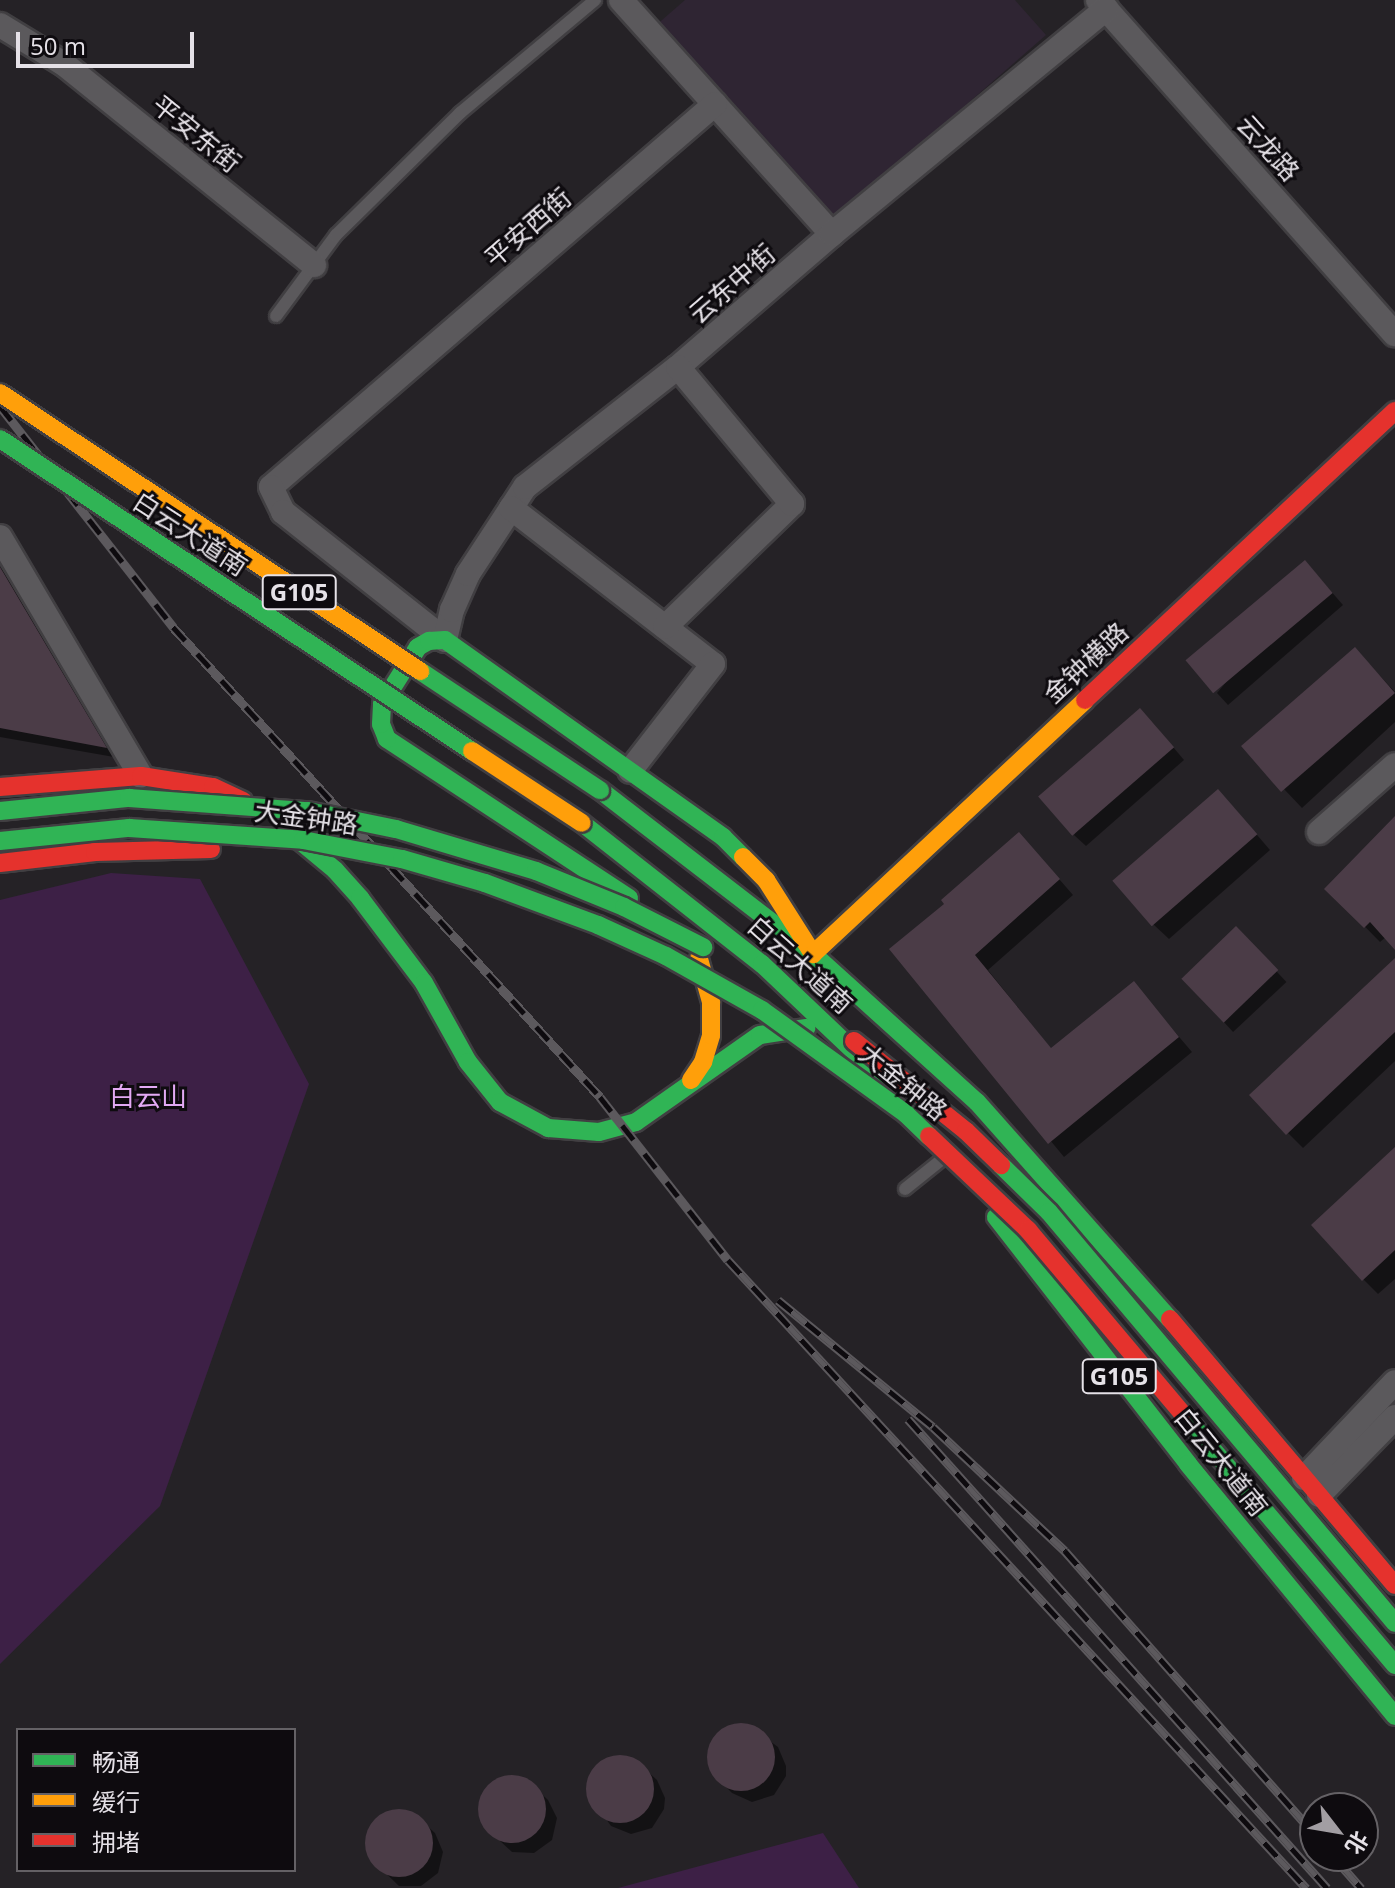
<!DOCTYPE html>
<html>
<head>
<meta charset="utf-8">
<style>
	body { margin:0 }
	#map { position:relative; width:1395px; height:1888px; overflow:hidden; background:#252226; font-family:"Open Sans","Noto Sans SC",sans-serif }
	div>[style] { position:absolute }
	.education>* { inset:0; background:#2f2533 }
	.green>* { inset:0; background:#3d2046 }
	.shadow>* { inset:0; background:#0007; transform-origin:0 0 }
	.building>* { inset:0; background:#4b3c47; transform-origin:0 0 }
	.round { border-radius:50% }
	.roads { filter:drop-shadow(2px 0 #413f42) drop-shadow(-2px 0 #413f42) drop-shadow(0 2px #413f42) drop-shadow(0 -2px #413f42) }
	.lane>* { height:12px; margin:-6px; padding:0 6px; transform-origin:6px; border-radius:6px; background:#5b595c }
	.street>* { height:24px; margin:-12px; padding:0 12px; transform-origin:12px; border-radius:12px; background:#5b595c }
	.fast>* { height:18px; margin:-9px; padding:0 9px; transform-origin:9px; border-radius:9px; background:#30b455 }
	.slow>* { height:18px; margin:-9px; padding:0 9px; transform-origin:9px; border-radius:9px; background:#ff9f0a }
	.jam>* { height:18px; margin:-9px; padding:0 9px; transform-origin:9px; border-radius:9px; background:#e5322d }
	.rail>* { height:9px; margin-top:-4.5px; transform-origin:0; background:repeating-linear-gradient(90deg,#0e0b0f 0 18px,#5c595d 0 36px); box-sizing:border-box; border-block:2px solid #5c595d }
	.bridges { filter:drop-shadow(2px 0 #413f42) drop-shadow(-2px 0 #413f42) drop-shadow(0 2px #413f42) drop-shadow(0 -2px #413f42) }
	.fast-bridge>* { height:18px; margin:-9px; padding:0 9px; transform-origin:9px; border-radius:9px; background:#30b455 }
	.slow-bridge>* { height:18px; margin:-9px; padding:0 9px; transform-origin:9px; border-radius:9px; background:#ff9f0a }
	.jam-bridge>* { height:18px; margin:-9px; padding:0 9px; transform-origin:9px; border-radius:9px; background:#e5322d }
	span { translate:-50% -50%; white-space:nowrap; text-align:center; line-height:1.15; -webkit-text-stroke:6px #0e0b0f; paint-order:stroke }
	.shield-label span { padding:2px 6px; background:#0e0b0f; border:2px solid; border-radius:6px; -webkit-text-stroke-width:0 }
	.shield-label { font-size:24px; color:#e5e1e7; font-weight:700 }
	.street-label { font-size:26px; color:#e5e1e7 }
	.park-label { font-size:26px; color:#e2a9f4 }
	.legend { position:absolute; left:16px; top:1728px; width:280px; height:144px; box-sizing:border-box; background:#0e0b0f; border:2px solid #646165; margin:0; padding:10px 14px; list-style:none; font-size:24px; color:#e5e1e7 }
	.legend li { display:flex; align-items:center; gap:16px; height:40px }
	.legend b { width:40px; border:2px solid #646165 }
	.north { position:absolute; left:1299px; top:1792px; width:80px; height:80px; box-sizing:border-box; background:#0e0b0f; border:2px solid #646165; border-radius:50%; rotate:121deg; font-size:22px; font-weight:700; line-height:32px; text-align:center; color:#e5e1e7 }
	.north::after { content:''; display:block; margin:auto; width:28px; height:36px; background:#a29ea3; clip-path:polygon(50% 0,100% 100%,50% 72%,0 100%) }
	.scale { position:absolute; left:16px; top:32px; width:178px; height:36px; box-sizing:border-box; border:4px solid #e5e1e7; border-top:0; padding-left:10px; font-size:24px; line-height:28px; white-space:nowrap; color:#e5e1e7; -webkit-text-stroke:6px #0e0b0f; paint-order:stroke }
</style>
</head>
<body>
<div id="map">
	<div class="education">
		<div style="clip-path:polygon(685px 0,1015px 0,1046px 35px,827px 226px,654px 27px)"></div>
	</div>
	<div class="green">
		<div style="clip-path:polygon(111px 873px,200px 879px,309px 1084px,160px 1506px,0 1664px,0 900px)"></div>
		<div style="clip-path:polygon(823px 1833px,859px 1888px,618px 1888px)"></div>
	</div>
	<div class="shadow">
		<div style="clip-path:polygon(0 567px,6px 573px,114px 757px,0 737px)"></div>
		<div style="clip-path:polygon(1316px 574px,1343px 605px,1228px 705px,1217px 693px)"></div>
		<div style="clip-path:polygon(1370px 665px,1395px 692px,1395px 722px,1302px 808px,1246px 749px)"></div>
		<div style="clip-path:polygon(1152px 722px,1184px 760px,1086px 846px,1074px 835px)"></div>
		<div style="clip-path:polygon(1233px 807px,1270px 850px,1169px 939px,1153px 924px)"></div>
		<div style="clip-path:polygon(1395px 819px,1395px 947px,1386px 937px,1380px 942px,1327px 888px)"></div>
		<div style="clip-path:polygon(1033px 849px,1073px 895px,988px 970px,1052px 1050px,1133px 983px,1192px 1052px,1064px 1157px,892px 949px)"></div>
		<div style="left:1236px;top:928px;width:74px;height:73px;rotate:47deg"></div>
		<div style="clip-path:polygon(1395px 961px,1395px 1061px,1303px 1148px,1288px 1133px)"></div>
		<div style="clip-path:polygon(1395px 1150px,1395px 1279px,1378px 1294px,1363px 1279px)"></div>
		<div style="clip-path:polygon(748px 1725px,778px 1747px,786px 1766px,786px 1776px,774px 1795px,752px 1802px,732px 1793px,720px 1781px,709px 1761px,709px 1751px,719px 1733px,727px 1727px)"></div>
		<div style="clip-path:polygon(616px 1757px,636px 1761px,657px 1780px,665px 1798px,664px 1809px,652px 1828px,631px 1834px,611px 1826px,588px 1794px,591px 1774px,598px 1766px)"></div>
		<div style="clip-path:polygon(518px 1777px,528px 1781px,548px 1800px,557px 1818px,552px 1840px,534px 1853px,512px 1852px,483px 1825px,480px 1814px,483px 1794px,498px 1780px)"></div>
		<div style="clip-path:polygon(405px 1811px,414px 1814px,435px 1833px,443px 1852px,438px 1873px,421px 1886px,399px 1886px,370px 1858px,366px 1848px,370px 1828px,384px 1814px)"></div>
	</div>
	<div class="building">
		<div style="left:1305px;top:560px;width:43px;height:156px;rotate:50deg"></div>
		<div style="clip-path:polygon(0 567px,107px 748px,0 728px)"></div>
		<div style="left:1355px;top:647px;width:61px;height:151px;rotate:49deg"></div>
		<div style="left:1140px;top:708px;width:52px;height:135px;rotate:49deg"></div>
		<div style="left:1218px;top:789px;width:60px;height:140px;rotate:49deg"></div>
		<div style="clip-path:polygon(1395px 816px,1395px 950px,1370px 922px,1364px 928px,1324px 889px)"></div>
		<div style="clip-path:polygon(1019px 832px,1060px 879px,975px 955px,1051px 1048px,1134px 981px,1179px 1037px,1048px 1144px,889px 949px,944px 904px,941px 900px)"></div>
		<div style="left:1236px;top:926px;width:61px;height:76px;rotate:46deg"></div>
		<div style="clip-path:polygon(1395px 958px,1395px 1032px,1286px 1135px,1249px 1095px)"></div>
		<div style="clip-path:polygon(1395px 1147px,1395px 1250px,1362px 1281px,1311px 1225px)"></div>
		<div class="round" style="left:707px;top:1723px;width:68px;height:68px"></div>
		<div class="round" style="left:586px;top:1755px;width:68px;height:68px"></div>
		<div class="round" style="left:478px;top:1775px;width:68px;height:68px"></div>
		<div class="round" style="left:365px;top:1809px;width:68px;height:68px"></div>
	</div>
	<div class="roads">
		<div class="lane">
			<div style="left:276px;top:316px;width:101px;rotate:-53.5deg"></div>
			<div style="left:336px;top:235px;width:174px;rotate:-44.5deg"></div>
			<div style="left:460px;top:113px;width:176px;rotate:-39.9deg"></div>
			<div style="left:905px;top:1189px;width:51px;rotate:-38.7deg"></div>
		</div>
		<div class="street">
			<div style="left:621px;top:0;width:315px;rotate:48deg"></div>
			<div style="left:1098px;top:0;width:447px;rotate:48.4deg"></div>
			<div style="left:0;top:25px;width:75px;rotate:31.4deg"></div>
			<div style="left:64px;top:64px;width:321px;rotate:38.8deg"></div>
			<div style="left:715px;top:104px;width:586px;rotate:139.22deg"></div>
			<div style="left:271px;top:487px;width:28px;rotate:64deg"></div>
			<div style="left:283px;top:512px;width:206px;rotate:38.3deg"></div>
			<div style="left:445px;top:640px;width:31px;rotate:-77deg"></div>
			<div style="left:452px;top:610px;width:39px;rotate:-66deg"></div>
			<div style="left:468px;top:574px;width:104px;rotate:-56.8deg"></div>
			<div style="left:525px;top:487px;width:194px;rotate:-38.1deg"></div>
			<div style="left:678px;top:367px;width:203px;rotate:-40.8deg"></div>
			<div style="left:832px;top:234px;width:355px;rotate:-39.4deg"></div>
			<div style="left:511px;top:508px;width:255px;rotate:37.7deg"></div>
			<div style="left:713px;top:664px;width:135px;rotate:127.8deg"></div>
			<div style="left:0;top:537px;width:277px;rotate:59.5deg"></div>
			<div style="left:665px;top:627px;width:177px;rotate:-44.1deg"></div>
			<div style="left:792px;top:504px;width:178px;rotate:-129.8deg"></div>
			<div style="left:1319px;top:832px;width:101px;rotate:-41.4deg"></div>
			<div style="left:1304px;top:1478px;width:132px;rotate:-46.5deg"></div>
			<div style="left:1319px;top:1495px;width:109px;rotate:-45.7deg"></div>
		</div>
		<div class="fast">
			<div style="left:600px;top:790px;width:269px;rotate:37.6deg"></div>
			<div style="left:813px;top:954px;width:221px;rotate:42.1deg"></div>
			<div style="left:977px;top:1102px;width:290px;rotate:48.4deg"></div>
			<div style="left:582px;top:823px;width:229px;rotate:38.1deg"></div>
			<div style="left:762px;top:964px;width:161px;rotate:43.5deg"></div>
			<div style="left:293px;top:835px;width:55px;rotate:39.8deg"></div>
			<div style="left:335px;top:870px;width:38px;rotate:48deg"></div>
			<div style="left:360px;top:898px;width:106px;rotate:53deg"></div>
			<div style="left:424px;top:983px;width:90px;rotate:60.9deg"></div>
			<div style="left:468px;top:1062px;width:51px;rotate:51.3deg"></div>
			<div style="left:500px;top:1102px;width:55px;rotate:28.4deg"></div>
			<div style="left:548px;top:1128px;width:51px;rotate:4.5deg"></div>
			<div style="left:599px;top:1132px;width:38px;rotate:-15deg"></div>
			<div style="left:636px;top:1122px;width:151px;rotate:-35.1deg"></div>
			<div style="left:760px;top:1035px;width:47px;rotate:-8.7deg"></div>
			<div style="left:629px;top:898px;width:290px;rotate:-146.7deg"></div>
			<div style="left:387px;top:739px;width:16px;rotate:-112deg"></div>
			<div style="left:381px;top:724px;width:20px;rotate:-87deg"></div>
			<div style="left:382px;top:704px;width:67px;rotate:-57.7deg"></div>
			<div style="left:418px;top:647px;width:13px;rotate:-29deg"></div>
			<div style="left:429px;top:641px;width:16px;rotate:-4deg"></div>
			<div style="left:445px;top:640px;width:341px;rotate:35.3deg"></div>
			<div style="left:723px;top:837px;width:28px;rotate:45deg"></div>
			<div style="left:996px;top:1217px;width:313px;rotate:52.1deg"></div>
			<div style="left:1188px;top:1464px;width:326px;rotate:50.6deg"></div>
		</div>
		<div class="slow">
			<div style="left:743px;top:857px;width:33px;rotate:45deg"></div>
			<div style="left:766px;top:880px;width:88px;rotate:57.6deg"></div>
			<div style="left:813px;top:954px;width:372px;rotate:-43deg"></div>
			<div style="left:691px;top:1080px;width:22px;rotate:-56deg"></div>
			<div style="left:703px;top:1062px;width:28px;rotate:-73deg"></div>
			<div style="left:711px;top:1035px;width:33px;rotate:-90deg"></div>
			<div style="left:711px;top:1002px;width:45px;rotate:-105.6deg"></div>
		</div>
		<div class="jam">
			<div style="left:1085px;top:700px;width:424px;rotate:-43deg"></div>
			<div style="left:0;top:787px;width:141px;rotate:-4.5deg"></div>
			<div style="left:141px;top:776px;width:73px;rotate:8.7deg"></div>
			<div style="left:213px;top:787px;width:33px;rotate:25deg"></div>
			<div style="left:0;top:863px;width:96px;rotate:-6.6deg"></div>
			<div style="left:95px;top:852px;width:116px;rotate:-1.5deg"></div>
			<div style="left:1170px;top:1319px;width:348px;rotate:49.8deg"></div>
		</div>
	</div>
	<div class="rail">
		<div style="left:0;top:406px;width:281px;rotate:51.9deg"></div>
		<div style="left:173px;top:627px;width:635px;rotate:47.74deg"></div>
		<div style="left:600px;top:1097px;width:207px;rotate:51.9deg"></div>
		<div style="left:728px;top:1260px;width:854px;rotate:47.37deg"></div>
		<div style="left:778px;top:1300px;width:200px;rotate:39.3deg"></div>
		<div style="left:933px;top:1427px;width:181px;rotate:43.2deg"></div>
		<div style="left:1065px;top:1551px;width:378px;rotate:48.6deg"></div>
		<div style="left:908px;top:1419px;width:629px;rotate:48.22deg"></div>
		<div style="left:1333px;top:1856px;width:43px;rotate:48.8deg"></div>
	</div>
	<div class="bridges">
		<div class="fast-bridge">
			<div style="left:0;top:439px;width:566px;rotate:33.47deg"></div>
			<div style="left:420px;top:671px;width:216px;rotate:33.5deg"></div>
			<div style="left:0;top:811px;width:130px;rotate:-5.8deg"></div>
			<div style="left:129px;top:798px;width:179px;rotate:4.2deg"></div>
			<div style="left:308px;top:811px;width:90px;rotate:11.6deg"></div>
			<div style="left:396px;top:829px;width:146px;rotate:16.7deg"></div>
			<div style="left:536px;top:871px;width:95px;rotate:22.2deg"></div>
			<div style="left:624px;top:907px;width:89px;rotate:26.9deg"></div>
			<div style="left:0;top:841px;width:130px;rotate:-5.8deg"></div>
			<div style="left:129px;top:828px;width:174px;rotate:3.9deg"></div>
			<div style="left:303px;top:840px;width:101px;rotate:10.9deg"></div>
			<div style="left:402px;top:859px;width:86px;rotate:16.1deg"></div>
			<div style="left:485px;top:883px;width:121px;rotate:20.4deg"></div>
			<div style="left:598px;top:925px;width:75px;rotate:24.5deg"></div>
			<div style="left:666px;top:956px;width:110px;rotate:29.4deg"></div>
			<div style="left:762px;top:1010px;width:178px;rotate:35.8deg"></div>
			<div style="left:906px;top:1114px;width:32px;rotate:44deg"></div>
			<div style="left:1001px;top:1165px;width:67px;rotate:44.4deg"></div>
			<div style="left:1049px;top:1212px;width:537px;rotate:49.91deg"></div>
			<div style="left:1182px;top:1413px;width:330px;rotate:49.8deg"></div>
		</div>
		<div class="slow-bridge">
			<div style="left:0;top:393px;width:504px;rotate:33.5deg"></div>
			<div style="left:472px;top:751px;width:131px;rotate:33.2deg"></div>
		</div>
		<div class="jam-bridge">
			<div style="left:854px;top:1041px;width:144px;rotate:38.8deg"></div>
			<div style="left:966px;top:1131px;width:49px;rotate:44.2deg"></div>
			<div style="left:929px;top:1136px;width:137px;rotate:43.5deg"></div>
			<div style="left:1028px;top:1230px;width:239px;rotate:49.9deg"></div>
		</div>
	</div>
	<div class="shield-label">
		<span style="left:299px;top:592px">G105</span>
		<span style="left:1119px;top:1376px">G105</span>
	</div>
	<div class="street-label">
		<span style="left:196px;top:134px;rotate:39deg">平安东街</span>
		<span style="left:1268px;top:148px;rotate:48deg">云龙路</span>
		<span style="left:528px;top:228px;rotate:-41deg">平安西街</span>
		<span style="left:732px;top:284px;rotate:-41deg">云东中街</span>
		<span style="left:190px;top:534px;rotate:33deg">白云大道南</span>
		<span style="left:1086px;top:663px;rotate:-43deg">金钟横路</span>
		<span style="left:306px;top:818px;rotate:8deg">大金钟路</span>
		<span style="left:800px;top:965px;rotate:42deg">白云大道南</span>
		<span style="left:903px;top:1082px;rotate:39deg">大金钟路</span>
		<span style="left:1221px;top:1462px;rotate:51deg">白云大道南</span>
	</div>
	<div class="park-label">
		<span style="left:148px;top:1097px">白云山</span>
	</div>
	<ul class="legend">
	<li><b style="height:10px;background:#30b455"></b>畅通</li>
	<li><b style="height:10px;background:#ff9f0a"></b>缓行</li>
	<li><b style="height:10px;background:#e5322d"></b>拥堵</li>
	</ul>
	<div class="north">北</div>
	<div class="scale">50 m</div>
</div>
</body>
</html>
